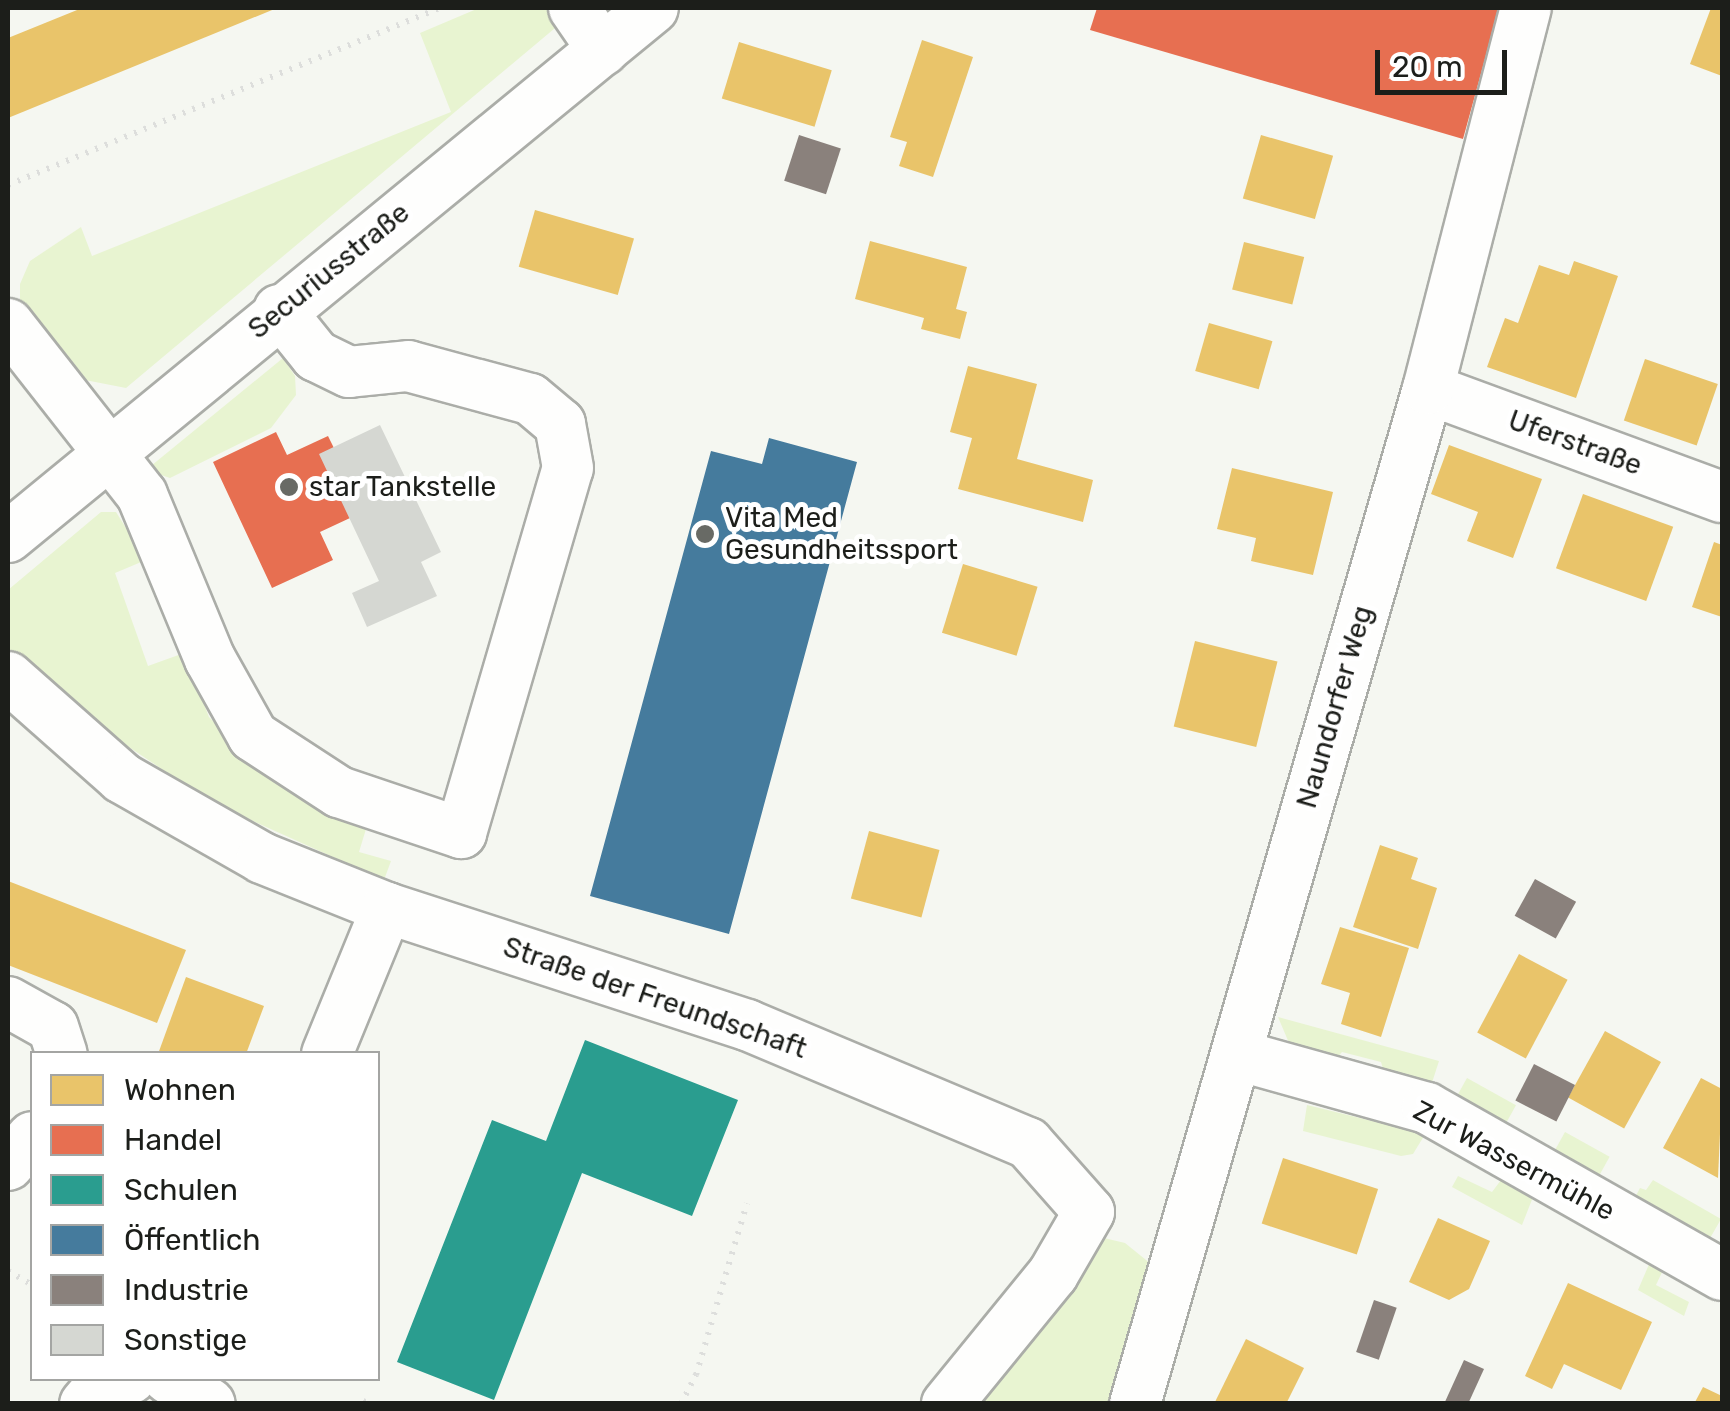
<!DOCTYPE html>
<html>
<head>
<meta charset="utf-8">
<style>
	body { margin:0 }
	#map { position:relative; width:1730px; height:1411px; overflow:hidden; background:#f5f7f1; font-family:Rubik,sans-serif }
	div>[style] { position:absolute }
	.green>* { inset:0; background:#e8f4d1; transform-origin:0 0 }
	.homes>* { inset:0; background:#e9c46a; transform-origin:0 0 }
	.shops>* { inset:0; background:#e76f51 }
	.schools>* { inset:0; background:#2a9d8f }
	.public>* { inset:0; background:#457b9d }
	.industry>* { inset:0; background:#8a817c; transform-origin:0 0 }
	.building>* { inset:0; background:#d5d7d2 }
	.path>* { height:6px; margin-top:-3px; transform-origin:0; background:repeating-linear-gradient(90deg,#dddedc 0 2.5px,transparent 0 10.5px) }
	.roads { filter:drop-shadow(2px 0 #abada8) drop-shadow(-2px 0 #abada8) drop-shadow(0 2px #abada8) drop-shadow(0 -2px #abada8) }
	.minor>* { height:50px; margin:-25px; padding:0 25px; transform-origin:25px; border-radius:25px; background:#fefefd }
	.dots>* { width:28px; height:28px; translate:-50% -50%; box-sizing:border-box; border:5px solid #fff; border-radius:50% }
	span { translate:-50% -50%; white-space:nowrap; text-align:center; line-height:1.15; -webkit-text-stroke:10px #fff; paint-order:stroke }
	.street-label { font-size:28px; color:#1c1e1a }
	.poi-label { font-size:28px; color:#1c1e1a }
	.left { translate:0 -50%; text-align:left }
	.frame { position:absolute; inset:0; border:10px solid #1c1e1a; pointer-events:none }
	.legend { position:absolute; left:30px; top:1051px; width:350px; height:330px; box-sizing:border-box; background:#fff; border:2px solid #a4a5a3; margin:0; padding:12px 18px; list-style:none; font-size:30px; color:#1c1e1a }
	.legend li { display:flex; align-items:center; gap:20px; height:50px }
	.legend b { width:50px; border:2px solid #a4a5a3 }
	.scale { position:absolute; left:1375px; top:50px; width:132px; height:45px; box-sizing:border-box; border:5px solid #1c1e1a; border-top:0; padding-left:12px; font-size:30px; line-height:35px; white-space:nowrap; color:#1c1e1a; -webkit-text-stroke:8px #fff; paint-order:stroke }
</style>
</head>
<body>
<div id="map">
	<div class="green">
		<div style="clip-path:polygon(479px 8px,563px 8px,567px 18px,126px 388px,85px 380px,65px 365px,20px 309px,20px 284px,30px 261px,81px 227px,92px 256px,451px 112px,420px 33px)"></div>
		<div style="clip-path:polygon(283px 358px,295px 376px,296px 395px,271px 428px,170px 478px,146px 470px)"></div>
		<div style="clip-path:polygon(101px 512px,116px 512px,146px 560px,115px 573px,148px 666px,184px 653px,209px 717px,272px 781px,359px 816px,366px 829px,359px 852px,391px 861px,384px 880px,211px 802px,108px 733px,8px 648px,8px 590px)"></div>
		<div style="clip-path:polygon(1278px 1017px,1439px 1061px,1428px 1095px,1387px 1083px,1381px 1062px,1342px 1052px,1327px 1069px,1292px 1050px)"></div>
		<div style="left:1467px;top:1078px;width:56px;height:33px;rotate:29deg"></div>
		<div style="clip-path:polygon(1307px 1105px,1409px 1130px,1424px 1136px,1413px 1154px,1401px 1156px,1303px 1131px)"></div>
		<div style="left:1565px;top:1132px;width:51px;height:34px;rotate:29deg"></div>
		<div style="clip-path:polygon(1458px 1176px,1492px 1192px,1501px 1180px,1533px 1197px,1522px 1225px,1452px 1187px)"></div>
		<div style="clip-path:polygon(1653px 1180px,1721px 1219px,1705px 1247px,1630px 1207px,1640px 1188px,1646px 1190px)"></div>
		<div style="clip-path:polygon(1104px 1238px,1125px 1243px,1156px 1268px,1120px 1403px,966px 1404px,1086px 1247px)"></div>
		<div style="clip-path:polygon(1650px 1262px,1664px 1268px,1656px 1285px,1689px 1302px,1684px 1316px,1638px 1290px)"></div>
	</div>
	<div class="homes">
		<div style="clip-path:polygon(82px 8px,277px 8px,8px 118px,8px 38px)"></div>
		<div style="clip-path:polygon(1711px 8px,1722px 8px,1722px 76px,1690px 64px)"></div>
		<div style="clip-path:polygon(922px 40px,973px 57px,933px 177px,899px 166px,907px 142px,890px 137px)"></div>
		<div style="left:739px;top:42px;width:97px;height:59px;rotate:17deg"></div>
		<div style="left:1261px;top:135px;width:75px;height:66px;rotate:16deg"></div>
		<div style="left:535px;top:210px;width:103px;height:59px;rotate:16deg"></div>
		<div style="clip-path:polygon(870px 241px,967px 267px,956px 309px,967px 312px,960px 339px,921px 329px,924px 318px,855px 299px)"></div>
		<div style="left:1244px;top:242px;width:62px;height:49px;rotate:14deg"></div>
		<div style="clip-path:polygon(1574px 261px,1618px 276px,1576px 398px,1487px 367px,1505px 318px,1518px 323px,1539px 265px,1569px 275px)"></div>
		<div style="left:1209px;top:323px;width:66px;height:50px;rotate:16deg"></div>
		<div style="left:1645px;top:359px;width:77px;height:65px;rotate:19deg"></div>
		<div style="clip-path:polygon(968px 366px,1037px 384px,1017px 459px,1093px 480px,1083px 522px,958px 489px,972px 438px,950px 432px)"></div>
		<div style="clip-path:polygon(1449px 445px,1542px 479px,1513px 558px,1467px 541px,1478px 512px,1431px 494px)"></div>
		<div style="clip-path:polygon(1232px 468px,1333px 492px,1313px 575px,1251px 561px,1256px 538px,1217px 529px)"></div>
		<div style="left:1583px;top:494px;width:96px;height:79px;rotate:20deg"></div>
		<div style="clip-path:polygon(1714px 542px,1722px 545px,1722px 617px,1692px 607px)"></div>
		<div style="left:963px;top:564px;width:78px;height:72px;rotate:17deg"></div>
		<div style="left:1195px;top:641px;width:85px;height:88px;rotate:14deg"></div>
		<div style="left:869px;top:831px;width:73px;height:70px;rotate:15deg"></div>
		<div style="clip-path:polygon(1380px 845px,1418px 858px,1411px 879px,1437px 888px,1418px 949px,1353px 927px)"></div>
		<div style="clip-path:polygon(8px 881px,186px 950px,157px 1023px,8px 965px)"></div>
		<div style="clip-path:polygon(1340px 927px,1409px 948px,1381px 1037px,1341px 1024px,1350px 993px,1321px 984px)"></div>
		<div style="left:1519px;top:954px;width:55px;height:89px;rotate:28deg"></div>
		<div style="clip-path:polygon(186px 977px,264px 1006px,246px 1054px,158px 1054px)"></div>
		<div style="left:1605px;top:1031px;width:64px;height:76px;rotate:29deg"></div>
		<div style="clip-path:polygon(1701px 1078px,1722px 1089px,1718px 1178px,1663px 1148px)"></div>
		<div style="left:1283px;top:1158px;width:100px;height:69px;rotate:18deg"></div>
		<div style="clip-path:polygon(1438px 1218px,1490px 1241px,1469px 1289px,1449px 1300px,1409px 1282px)"></div>
		<div style="clip-path:polygon(1568px 1283px,1652px 1322px,1621px 1390px,1564px 1364px,1552px 1389px,1525px 1376px)"></div>
		<div style="clip-path:polygon(1246px 1339px,1304px 1368px,1286px 1404px,1214px 1404px)"></div>
		<div style="clip-path:polygon(1703px 1387px,1722px 1396px,1722px 1404px,1694px 1404px)"></div>
	</div>
	<div class="shops">
		<div style="clip-path:polygon(1097px 8px,1499px 8px,1463px 139px,1090px 30px)"></div>
		<div style="clip-path:polygon(276px 432px,287px 455px,328px 436px,365px 511px,320px 532px,333px 560px,272px 588px,213px 462px)"></div>
	</div>
	<div class="schools">
		<div style="clip-path:polygon(585px 1040px,738px 1100px,692px 1216px,582px 1173px,494px 1400px,397px 1362px,492px 1120px,546px 1141px)"></div>
	</div>
	<div class="public">
		<div style="clip-path:polygon(769px 438px,857px 462px,729px 934px,590px 896px,711px 451px,762px 464px)"></div>
	</div>
	<div class="industry">
		<div style="left:799px;top:135px;width:44px;height:48px;rotate:18deg"></div>
		<div style="left:1535px;top:879px;width:47px;height:42px;rotate:29deg"></div>
		<div style="left:1534px;top:1064px;width:46px;height:41px;rotate:27deg"></div>
		<div style="left:1374px;top:1300px;width:24px;height:55px;rotate:19deg"></div>
		<div style="clip-path:polygon(1464px 1360px,1484px 1369px,1468px 1404px,1444px 1404px)"></div>
	</div>
	<div class="building">
		<div style="clip-path:polygon(380px 425px,441px 552px,421px 562px,437px 596px,367px 627px,352px 593px,379px 581px,319px 454px)"></div>
	</div>
	<div class="path">
		<div style="left:8px;top:185px;width:466px;rotate:-22.3deg"></div>
		<div style="left:8px;top:1271px;width:28px;rotate:30deg"></div>
		<div style="left:363px;top:1401px;width:8px;rotate:23deg"></div>
		<div style="left:681px;top:1404px;width:33px;rotate:-63deg"></div>
		<div style="left:696px;top:1375px;width:179px;rotate:-73.5deg"></div>
	</div>
	<div class="roads">
		<div class="minor">
			<div style="left:574px;top:8px;width:51px;rotate:55.4deg"></div>
			<div style="left:8px;top:324px;width:217px;rotate:51.9deg"></div>
			<div style="left:142px;top:495px;width:178px;rotate:67.5deg"></div>
			<div style="left:210px;top:659px;width:88px;rotate:60.8deg"></div>
			<div style="left:253px;top:736px;width:103px;rotate:33.1deg"></div>
			<div style="left:339px;top:792px;width:129px;rotate:18.6deg"></div>
			<div style="left:461px;top:833px;width:380px;rotate:-73.7deg"></div>
			<div style="left:568px;top:468px;width:45px;rotate:-100.3deg"></div>
			<div style="left:560px;top:424px;width:39px;rotate:-140deg"></div>
			<div style="left:530px;top:399px;width:126px;rotate:-164.9deg"></div>
			<div style="left:408px;top:366px;width:59px;rotate:174.2deg"></div>
			<div style="left:349px;top:372px;width:37px;rotate:-154deg"></div>
			<div style="left:316px;top:356px;width:59px;rotate:-128.8deg"></div>
			<div style="left:1428px;top:389px;width:313px;rotate:20.2deg"></div>
			<div style="left:8px;top:537px;width:834px;rotate:-39.36deg"></div>
			<div style="left:8px;top:677px;width:152px;rotate:41.5deg"></div>
			<div style="left:122px;top:778px;width:161px;rotate:29.7deg"></div>
			<div style="left:262px;top:858px;width:135px;rotate:21.8deg"></div>
			<div style="left:387px;top:908px;width:379px;rotate:18deg"></div>
			<div style="left:747px;top:1025px;width:305px;rotate:22.8deg"></div>
			<div style="left:1028px;top:1143px;width:92px;rotate:48.5deg"></div>
			<div style="left:1089px;top:1212px;width:72px;rotate:120.1deg"></div>
			<div style="left:1053px;top:1274px;width:168px;rotate:129.2deg"></div>
			<div style="left:8px;top:1002px;width:51px;rotate:29.1deg"></div>
			<div style="left:53px;top:1027px;width:28px;rotate:72deg"></div>
			<div style="left:327px;top:1054px;width:158px;rotate:-67.7deg"></div>
			<div style="left:1237px;top:1055px;width:197px;rotate:15.6deg"></div>
			<div style="left:1427px;top:1108px;width:339px;rotate:29.5deg"></div>
			<div style="left:8px;top:1165px;width:37px;rotate:-49deg"></div>
			<div style="left:168px;top:1378px;width:49px;rotate:31.8deg"></div>
			<div style="left:85px;top:1404px;width:17px;rotate:-50deg"></div>
			<div style="left:96px;top:1391px;width:37px;rotate:-20deg"></div>
			<div style="left:1135px;top:1404px;width:1056px;rotate:-73.9deg"></div>
			<div style="left:1428px;top:389px;width:393px;rotate:-75.6deg"></div>
		</div>
	</div>
	<div class="dots">
		<div style="left:289px;top:487px;background:#686a65"></div>
		<div style="left:705px;top:534px;background:#686a65"></div>
	</div>
	<div class="street-label">
		<span style="left:329px;top:271px;rotate:-39deg">Securiusstraße</span>
		<span style="left:1575px;top:443px;rotate:20deg">Uferstraße</span>
		<span style="left:1335px;top:707px;rotate:-74deg">Naundorfer Weg</span>
		<span style="left:655px;top:998px;rotate:19deg">Straße der Freundschaft</span>
		<span style="left:1514px;top:1161px;rotate:28deg">Zur Wassermühle</span>
	</div>
	<div class="poi-label">
		<span class="left" style="left:309px;top:487px">star Tankstelle</span>
		<span class="left" style="left:725px;top:534px">Vita Med<br>Gesundheitssport</span>
	</div>
	<div class="frame"></div>
	<ul class="legend">
	<li><b style="height:28px;background:#e9c46a"></b>Wohnen</li>
	<li><b style="height:28px;background:#e76f51"></b>Handel</li>
	<li><b style="height:28px;background:#2a9d8f"></b>Schulen</li>
	<li><b style="height:28px;background:#457b9d"></b>Öffentlich</li>
	<li><b style="height:28px;background:#8a817c"></b>Industrie</li>
	<li><b style="height:28px;background:#d5d7d2"></b>Sonstige</li>
	</ul>
	<div class="scale">20 m</div>
</div>
</body>
</html>
